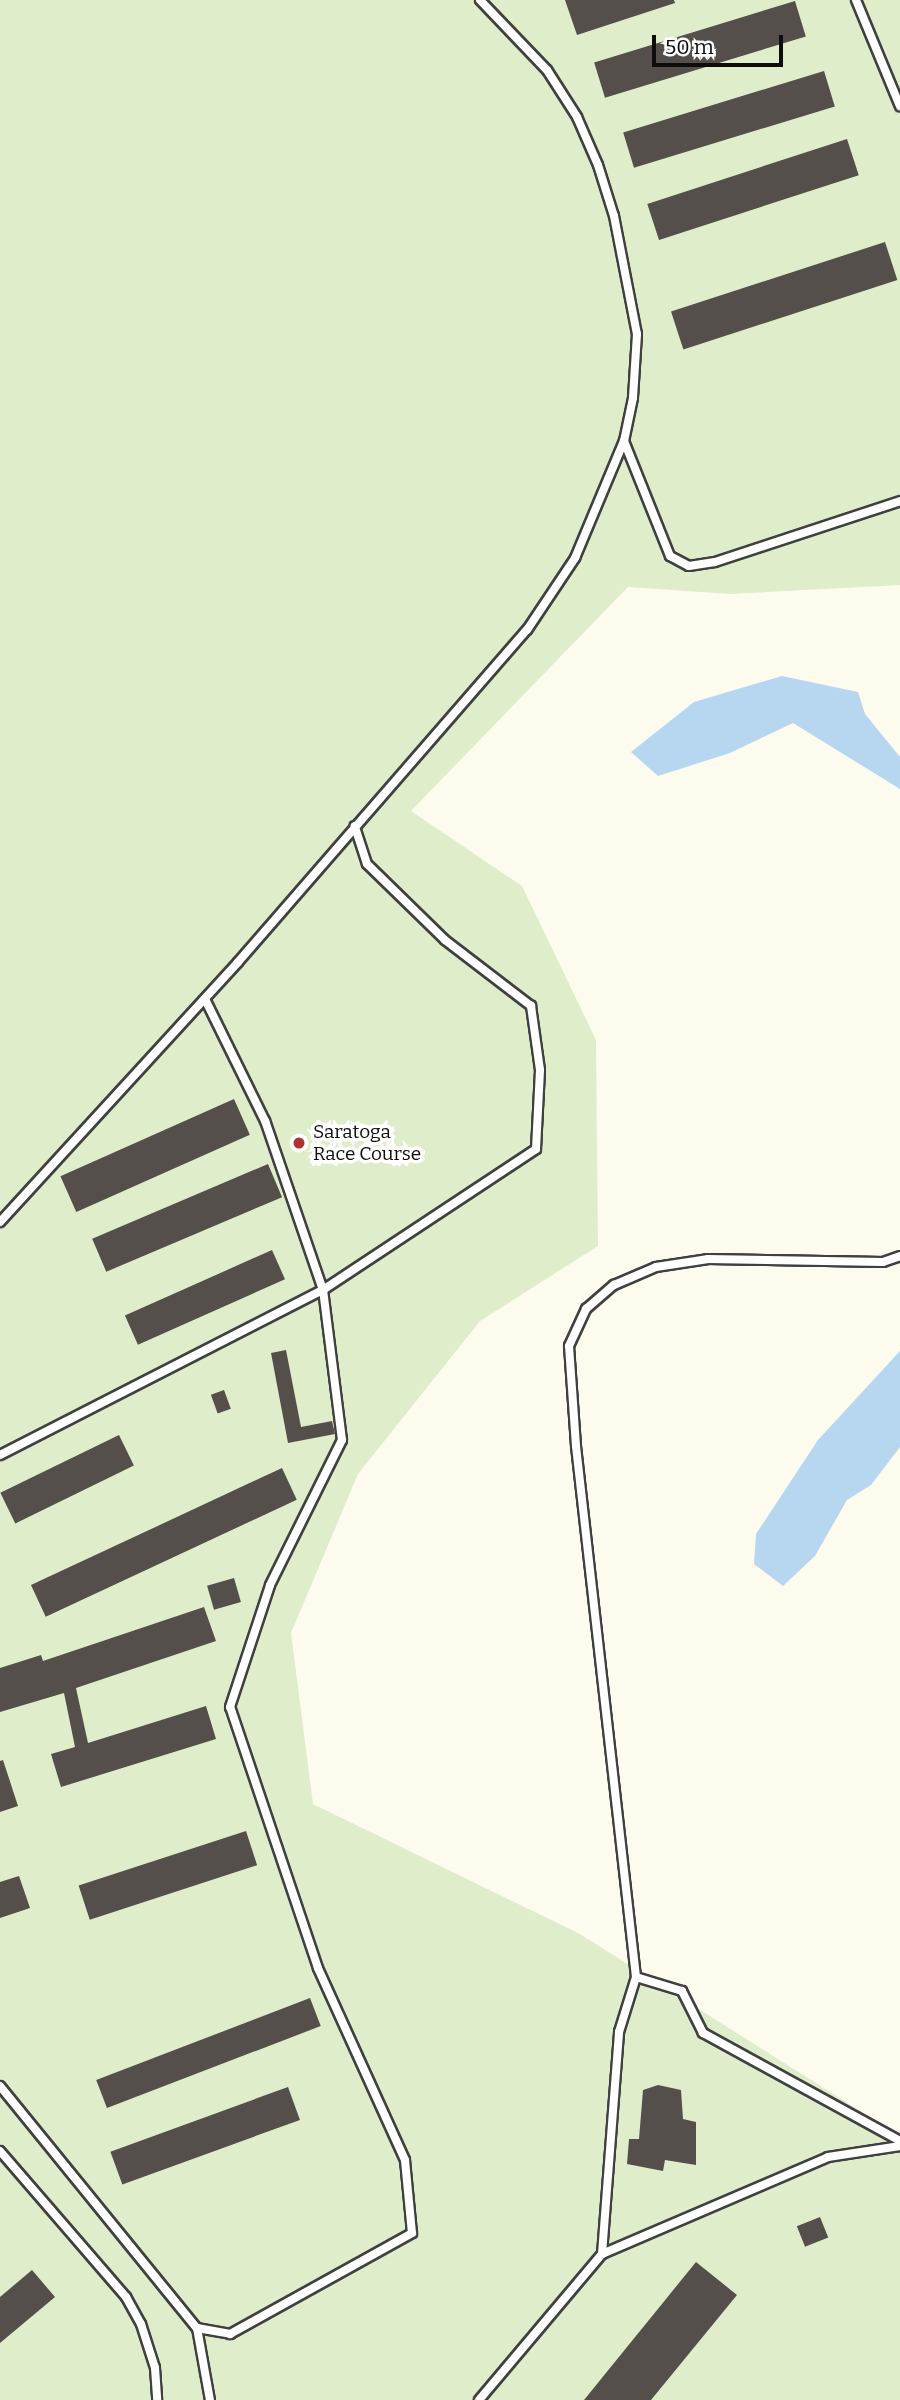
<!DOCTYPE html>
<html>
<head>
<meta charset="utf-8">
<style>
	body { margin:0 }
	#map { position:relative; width:900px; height:2400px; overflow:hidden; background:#fdfbee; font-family:Bitter,serif }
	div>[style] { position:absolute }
	.pitch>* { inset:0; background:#dfedcb }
	.water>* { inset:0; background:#b7d7f1 }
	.building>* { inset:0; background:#544f4a; transform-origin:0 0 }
	.roads { filter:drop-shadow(2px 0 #404040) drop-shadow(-2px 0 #404040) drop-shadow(0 2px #404040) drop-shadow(0 -2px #404040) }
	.service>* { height:8px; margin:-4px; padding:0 4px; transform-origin:4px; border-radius:4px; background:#fff }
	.dots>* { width:19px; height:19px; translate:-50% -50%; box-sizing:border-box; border:4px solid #fff; border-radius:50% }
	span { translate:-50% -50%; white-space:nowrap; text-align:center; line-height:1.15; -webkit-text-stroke:7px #fff; paint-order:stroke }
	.poi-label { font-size:19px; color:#0d0d0d }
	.left { translate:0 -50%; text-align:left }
	.scale { position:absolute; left:652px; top:35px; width:131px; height:32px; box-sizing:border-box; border:4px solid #0d0d0d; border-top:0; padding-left:9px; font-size:21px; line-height:24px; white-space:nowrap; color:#0d0d0d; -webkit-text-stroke:5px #fff; paint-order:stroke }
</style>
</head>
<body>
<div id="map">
	<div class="pitch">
		<div style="clip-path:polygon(0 0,900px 0,900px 585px,730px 594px,628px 587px,411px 811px,522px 886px,596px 1040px,598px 1246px,480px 1321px,358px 1474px,291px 1633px,313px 1804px,580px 1934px,900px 2136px,900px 2400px,0 2400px)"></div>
	</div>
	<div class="water">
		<div style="clip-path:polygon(782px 676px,858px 692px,865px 714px,900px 757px,900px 789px,793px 723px,730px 753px,658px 776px,631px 752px,694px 702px)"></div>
		<div style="clip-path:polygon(900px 1351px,900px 1447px,871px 1485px,847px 1500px,815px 1556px,783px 1586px,754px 1564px,756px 1534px,818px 1440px)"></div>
	</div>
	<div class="building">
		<div style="clip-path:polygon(565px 0,674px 0,675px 3px,577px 35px)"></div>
		<div style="left:795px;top:1px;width:37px;height:210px;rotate:73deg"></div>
		<div style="left:824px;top:71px;width:37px;height:210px;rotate:73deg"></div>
		<div style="left:847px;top:139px;width:38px;height:210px;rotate:72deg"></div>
		<div style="left:885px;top:242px;width:40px;height:225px;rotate:72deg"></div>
		<div style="left:234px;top:1099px;width:39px;height:190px;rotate:66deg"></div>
		<div style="left:268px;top:1164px;width:36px;height:191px;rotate:67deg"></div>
		<div style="left:272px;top:1250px;width:32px;height:161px;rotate:66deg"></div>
		<div style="clip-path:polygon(286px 1350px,301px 1427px,332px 1421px,335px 1434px,288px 1443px,271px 1353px)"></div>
		<div style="left:224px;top:1390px;width:20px;height:14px;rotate:70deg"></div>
		<div style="left:119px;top:1435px;width:34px;height:132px;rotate:64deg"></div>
		<div style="left:282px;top:1468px;width:35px;height:277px;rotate:65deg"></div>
		<div style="left:234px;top:1578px;width:25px;height:28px;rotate:74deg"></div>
		<div style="clip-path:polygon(204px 1607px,216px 1641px,76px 1688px,88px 1743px,206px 1706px,216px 1739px,61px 1787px,51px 1754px,75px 1747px,64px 1693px,0 1712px,0 1668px,41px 1655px,43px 1661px)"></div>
		<div style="clip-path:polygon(3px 1760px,18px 1806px,0 1812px,0 1761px)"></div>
		<div style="left:246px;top:1831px;width:36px;height:176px;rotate:72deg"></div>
		<div style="clip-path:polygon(19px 1876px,30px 1908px,0 1918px,0 1882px)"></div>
		<div style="left:310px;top:1998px;width:30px;height:229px;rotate:69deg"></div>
		<div style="clip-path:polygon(658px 2085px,681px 2090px,683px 2119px,696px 2122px,696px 2165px,665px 2160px,663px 2171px,627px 2164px,629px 2139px,639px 2139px,643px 2090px)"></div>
		<div style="left:288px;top:2087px;width:35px;height:189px;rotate:70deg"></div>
		<div style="left:820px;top:2217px;width:22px;height:25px;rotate:68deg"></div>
		<div style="clip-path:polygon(696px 2262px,737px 2295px,651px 2400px,584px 2400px)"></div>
		<div style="clip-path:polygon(32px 2270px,55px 2297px,0 2343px,0 2297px)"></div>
	</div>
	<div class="roads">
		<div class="service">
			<div style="left:480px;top:0;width:97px;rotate:46.3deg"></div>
			<div style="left:547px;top:70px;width:56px;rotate:57.4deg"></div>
			<div style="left:577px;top:117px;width:52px;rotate:66.4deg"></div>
			<div style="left:598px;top:165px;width:53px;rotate:72.6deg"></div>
			<div style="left:614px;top:216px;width:120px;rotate:79deg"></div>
			<div style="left:637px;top:334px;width:64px;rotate:93.6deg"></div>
			<div style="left:633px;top:398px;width:44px;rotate:101.8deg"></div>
			<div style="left:624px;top:441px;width:124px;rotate:68.2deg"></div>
			<div style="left:670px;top:556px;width:21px;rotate:28deg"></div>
			<div style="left:689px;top:566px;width:26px;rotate:-9deg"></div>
			<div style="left:715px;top:562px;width:195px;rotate:-18.2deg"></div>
			<div style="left:856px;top:0;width:115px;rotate:67.5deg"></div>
			<div style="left:0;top:1222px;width:352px;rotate:-47.5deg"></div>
			<div style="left:238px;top:962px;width:440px;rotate:-49deg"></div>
			<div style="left:527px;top:630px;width:87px;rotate:-56.3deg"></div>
			<div style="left:575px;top:558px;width:127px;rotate:-67.3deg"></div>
			<div style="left:0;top:1455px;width:363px;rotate:-27.1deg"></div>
			<div style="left:323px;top:1290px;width:255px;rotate:-33.5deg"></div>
			<div style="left:536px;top:1149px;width:79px;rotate:-87.1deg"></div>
			<div style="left:540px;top:1070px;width:65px;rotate:-98deg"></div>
			<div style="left:531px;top:1006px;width:108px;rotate:-142.5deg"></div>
			<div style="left:445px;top:940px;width:109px;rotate:-135.7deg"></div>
			<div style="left:367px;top:864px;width:40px;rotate:-108deg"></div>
			<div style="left:636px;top:1977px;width:48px;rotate:16.9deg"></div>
			<div style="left:682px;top:1991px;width:47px;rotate:63.4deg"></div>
			<div style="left:703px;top:2033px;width:225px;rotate:28.7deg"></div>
			<div style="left:0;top:2086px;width:312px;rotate:50.9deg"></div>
			<div style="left:197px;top:2328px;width:73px;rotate:79.8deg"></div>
			<div style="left:0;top:2151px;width:193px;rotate:49.2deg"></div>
			<div style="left:126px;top:2297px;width:31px;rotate:61deg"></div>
			<div style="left:141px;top:2324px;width:46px;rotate:72.3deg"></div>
			<div style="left:155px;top:2368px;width:32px;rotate:86deg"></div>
			<div style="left:602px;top:2254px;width:246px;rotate:-23.2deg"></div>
			<div style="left:828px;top:2157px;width:73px;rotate:-8.7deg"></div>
			<div style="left:197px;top:2328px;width:34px;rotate:10deg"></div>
			<div style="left:230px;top:2334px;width:208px;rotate:-29deg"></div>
			<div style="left:412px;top:2233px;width:73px;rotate:-95.5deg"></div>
			<div style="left:405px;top:2160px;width:211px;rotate:-114.4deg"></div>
			<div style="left:318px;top:1968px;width:275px;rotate:-108.6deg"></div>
			<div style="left:230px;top:1707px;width:128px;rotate:-71.8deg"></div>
			<div style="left:270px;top:1585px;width:162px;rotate:-63.6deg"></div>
			<div style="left:342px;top:1440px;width:151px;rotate:-97.2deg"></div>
			<div style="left:323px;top:1290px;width:179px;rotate:-108.9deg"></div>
			<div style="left:265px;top:1121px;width:136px;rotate:-116.2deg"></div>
			<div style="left:479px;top:2400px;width:191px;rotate:-49.9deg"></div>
			<div style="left:602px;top:2254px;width:223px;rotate:-85.6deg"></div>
			<div style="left:619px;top:2032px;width:58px;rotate:-72.8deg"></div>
			<div style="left:636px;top:1977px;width:534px;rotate:-96.45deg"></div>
			<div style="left:576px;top:1446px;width:100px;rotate:-94deg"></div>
			<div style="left:569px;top:1346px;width:41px;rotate:-65.3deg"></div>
			<div style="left:586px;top:1309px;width:37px;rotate:-41deg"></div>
			<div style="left:614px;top:1285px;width:46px;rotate:-23.2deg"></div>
			<div style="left:656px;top:1267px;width:53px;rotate:-8.7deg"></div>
			<div style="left:708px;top:1259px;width:175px;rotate:1deg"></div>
			<div style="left:883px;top:1262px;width:18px;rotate:-19deg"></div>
		</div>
	</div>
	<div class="dots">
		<div style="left:299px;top:1143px;background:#b03331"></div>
	</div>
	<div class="poi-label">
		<span class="left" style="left:313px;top:1143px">Saratoga<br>Race Course</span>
	</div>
	<div class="scale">50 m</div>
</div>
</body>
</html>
